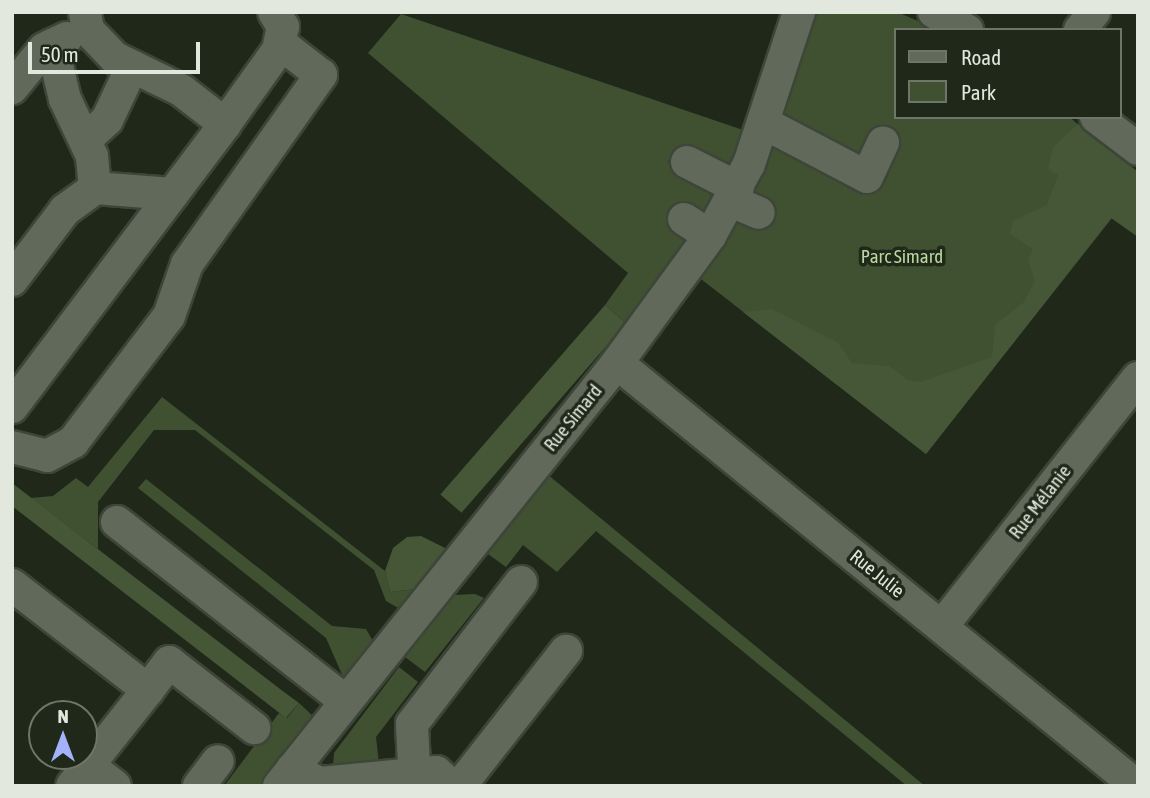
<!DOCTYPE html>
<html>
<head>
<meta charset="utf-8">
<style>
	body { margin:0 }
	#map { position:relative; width:1150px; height:798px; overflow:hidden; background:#20281a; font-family:"Asap Condensed",sans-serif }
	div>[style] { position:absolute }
	.green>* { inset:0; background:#405132 }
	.forest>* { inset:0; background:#455737; transform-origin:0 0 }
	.roads { filter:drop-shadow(2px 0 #3e4539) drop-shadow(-2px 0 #3e4539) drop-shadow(0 2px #3e4539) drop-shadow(0 -2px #3e4539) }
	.minor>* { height:32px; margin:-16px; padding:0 16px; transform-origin:16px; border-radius:16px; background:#616a5a }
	span { translate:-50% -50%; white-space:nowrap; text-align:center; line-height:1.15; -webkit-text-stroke:7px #20281a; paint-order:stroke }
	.park-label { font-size:19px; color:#b8d89f }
	.street-label { font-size:19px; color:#e3e8df }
	.frame { position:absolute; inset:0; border:14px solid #e3e8df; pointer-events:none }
	.legend { position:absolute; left:894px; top:28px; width:228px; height:91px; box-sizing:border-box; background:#20281a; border:2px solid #6e7569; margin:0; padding:9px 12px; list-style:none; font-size:21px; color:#e3e8df }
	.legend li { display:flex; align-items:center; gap:14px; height:35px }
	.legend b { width:35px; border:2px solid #6e7569 }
	.north { position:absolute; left:28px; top:700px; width:70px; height:70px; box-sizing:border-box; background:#20281a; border:2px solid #6e7569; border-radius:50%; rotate:0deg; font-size:19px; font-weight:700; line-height:28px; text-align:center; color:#e3e8df }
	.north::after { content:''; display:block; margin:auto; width:24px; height:32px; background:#a4b2fc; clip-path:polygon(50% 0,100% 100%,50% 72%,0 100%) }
	.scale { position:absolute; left:28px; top:42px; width:172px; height:32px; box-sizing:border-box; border:4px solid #e3e8df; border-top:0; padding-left:9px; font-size:21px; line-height:24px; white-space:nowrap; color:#e3e8df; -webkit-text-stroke:5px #20281a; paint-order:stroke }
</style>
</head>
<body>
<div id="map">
	<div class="green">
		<div style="clip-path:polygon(815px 12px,897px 12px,939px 30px,896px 30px,896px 117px,1069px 117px,1138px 172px,1138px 185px,926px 454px,701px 279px,739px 219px)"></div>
		<div style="clip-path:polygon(401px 14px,746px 131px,731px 166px,685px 152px,671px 157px,668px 162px,718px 194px,694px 237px,626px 323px,605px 305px,628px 273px,368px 53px)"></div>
		<div style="clip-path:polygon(162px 397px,385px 571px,390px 592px,416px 589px,400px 609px,386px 601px,374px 570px,195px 430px,154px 430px,98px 502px,98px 549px,31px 498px,53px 496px,76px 478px,88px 487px)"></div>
		<div style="clip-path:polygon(547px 474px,925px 786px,907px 786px,596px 531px,557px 572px,523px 545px,506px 567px,488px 554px)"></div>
		<div style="clip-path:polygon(146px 479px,332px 626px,366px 629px,374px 643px,344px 679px,326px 638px,138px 488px)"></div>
		<div style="clip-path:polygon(475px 594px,484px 598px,425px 672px,405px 657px,454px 595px)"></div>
		<div style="clip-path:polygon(399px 667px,418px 682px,376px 737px,379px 764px,333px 768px,334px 753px)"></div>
		<div style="clip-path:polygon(299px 703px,314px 717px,260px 786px,224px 786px,279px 713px,287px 718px)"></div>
	</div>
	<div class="forest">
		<div style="clip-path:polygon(1078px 124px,1138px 172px,1138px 237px,1111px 218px,926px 454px,743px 312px,772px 309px,838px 343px,852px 363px,889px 366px,908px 380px,921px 382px,992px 357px,995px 325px,1024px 302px,1035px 281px,1028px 260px,1033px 249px,1010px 234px,1013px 221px,1047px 205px,1058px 175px,1048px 169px,1053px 147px)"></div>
		<div style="left:605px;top:305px;width:28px;height:251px;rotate:41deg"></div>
		<div style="clip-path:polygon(12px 483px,284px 692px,299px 703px,286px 718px,12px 506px)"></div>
		<div style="clip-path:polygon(421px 536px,447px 549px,416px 589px,390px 592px,385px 571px,393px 548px,407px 537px)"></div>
	</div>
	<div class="roads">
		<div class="minor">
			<div style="left:85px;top:12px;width:18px;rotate:81deg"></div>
			<div style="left:88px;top:30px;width:39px;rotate:46deg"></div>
			<div style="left:115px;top:58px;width:73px;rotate:25.9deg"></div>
			<div style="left:181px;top:90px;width:56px;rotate:37.7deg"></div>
			<div style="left:225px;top:124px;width:91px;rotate:-54.4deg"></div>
			<div style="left:278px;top:50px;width:24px;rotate:-78deg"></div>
			<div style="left:283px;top:27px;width:17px;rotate:-121deg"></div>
			<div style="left:934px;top:12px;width:38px;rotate:29deg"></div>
			<div style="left:1080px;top:30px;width:23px;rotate:-52deg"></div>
			<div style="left:52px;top:45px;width:56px;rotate:76.5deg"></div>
			<div style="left:65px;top:99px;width:63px;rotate:64.7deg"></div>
			<div style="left:92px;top:156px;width:32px;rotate:85deg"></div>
			<div style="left:12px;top:88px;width:50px;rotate:-50.6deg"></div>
			<div style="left:44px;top:49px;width:25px;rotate:-26deg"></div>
			<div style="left:1096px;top:117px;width:53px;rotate:37.3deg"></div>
			<div style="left:764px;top:123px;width:116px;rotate:27.7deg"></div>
			<div style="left:867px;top:177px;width:38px;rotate:-65deg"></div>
			<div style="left:87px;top:138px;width:27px;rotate:-42deg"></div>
			<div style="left:107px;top:120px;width:59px;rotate:-64.7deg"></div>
			<div style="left:687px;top:162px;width:57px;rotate:27deg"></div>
			<div style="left:731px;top:201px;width:30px;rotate:23deg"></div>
			<div style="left:684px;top:219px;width:31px;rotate:33deg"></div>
			<div style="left:12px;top:280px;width:88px;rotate:-52.9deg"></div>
			<div style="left:65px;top:210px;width:37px;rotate:-36deg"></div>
			<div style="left:95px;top:188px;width:78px;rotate:4.4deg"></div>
			<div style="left:617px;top:363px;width:670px;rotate:39.13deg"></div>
			<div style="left:12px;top:407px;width:354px;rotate:-53deg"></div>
			<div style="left:12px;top:447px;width:36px;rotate:14deg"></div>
			<div style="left:47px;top:456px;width:30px;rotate:-28deg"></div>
			<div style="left:73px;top:442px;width:158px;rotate:-52.7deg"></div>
			<div style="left:169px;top:316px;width:55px;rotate:-70.9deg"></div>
			<div style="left:187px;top:264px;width:232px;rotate:-54.7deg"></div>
			<div style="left:321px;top:75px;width:51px;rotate:-142.2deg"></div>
			<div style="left:117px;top:522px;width:290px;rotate:38.1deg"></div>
			<div style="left:12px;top:585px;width:172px;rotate:37.7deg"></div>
			<div style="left:148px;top:690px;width:122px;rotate:128.4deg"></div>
			<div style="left:942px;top:626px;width:316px;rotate:-51.7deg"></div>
			<div style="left:148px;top:690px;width:35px;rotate:-53deg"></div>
			<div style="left:169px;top:662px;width:108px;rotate:37.8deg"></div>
			<div style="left:88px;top:765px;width:34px;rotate:38deg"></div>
			<div style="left:292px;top:769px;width:31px;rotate:27deg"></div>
			<div style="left:320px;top:783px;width:117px;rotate:-5.4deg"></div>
			<div style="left:436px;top:772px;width:21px;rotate:41deg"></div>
			<div style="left:199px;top:786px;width:31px;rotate:-53deg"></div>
			<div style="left:279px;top:786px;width:541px;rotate:-51.37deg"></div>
			<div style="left:617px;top:363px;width:157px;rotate:-53.8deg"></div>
			<div style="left:710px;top:236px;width:82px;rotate:-61.6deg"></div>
			<div style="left:749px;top:164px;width:160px;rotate:-71.8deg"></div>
			<div style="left:415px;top:786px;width:62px;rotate:-92.8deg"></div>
			<div style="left:412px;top:724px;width:179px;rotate:-52.5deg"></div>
			<div style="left:460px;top:786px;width:172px;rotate:-51.9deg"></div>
		</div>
	</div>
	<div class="park-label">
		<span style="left:902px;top:257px">Parc Simard</span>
	</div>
	<div class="street-label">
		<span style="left:573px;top:418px;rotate:-51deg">Rue Simard</span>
		<span style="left:1040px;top:502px;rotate:-52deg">Rue Mélanie</span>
		<span style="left:877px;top:574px;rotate:39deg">Rue Julie</span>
	</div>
	<div class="frame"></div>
	<ul class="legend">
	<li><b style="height:9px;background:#616a5a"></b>Road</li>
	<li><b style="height:19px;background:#405132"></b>Park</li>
	</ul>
	<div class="north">N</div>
	<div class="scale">50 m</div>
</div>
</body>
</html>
